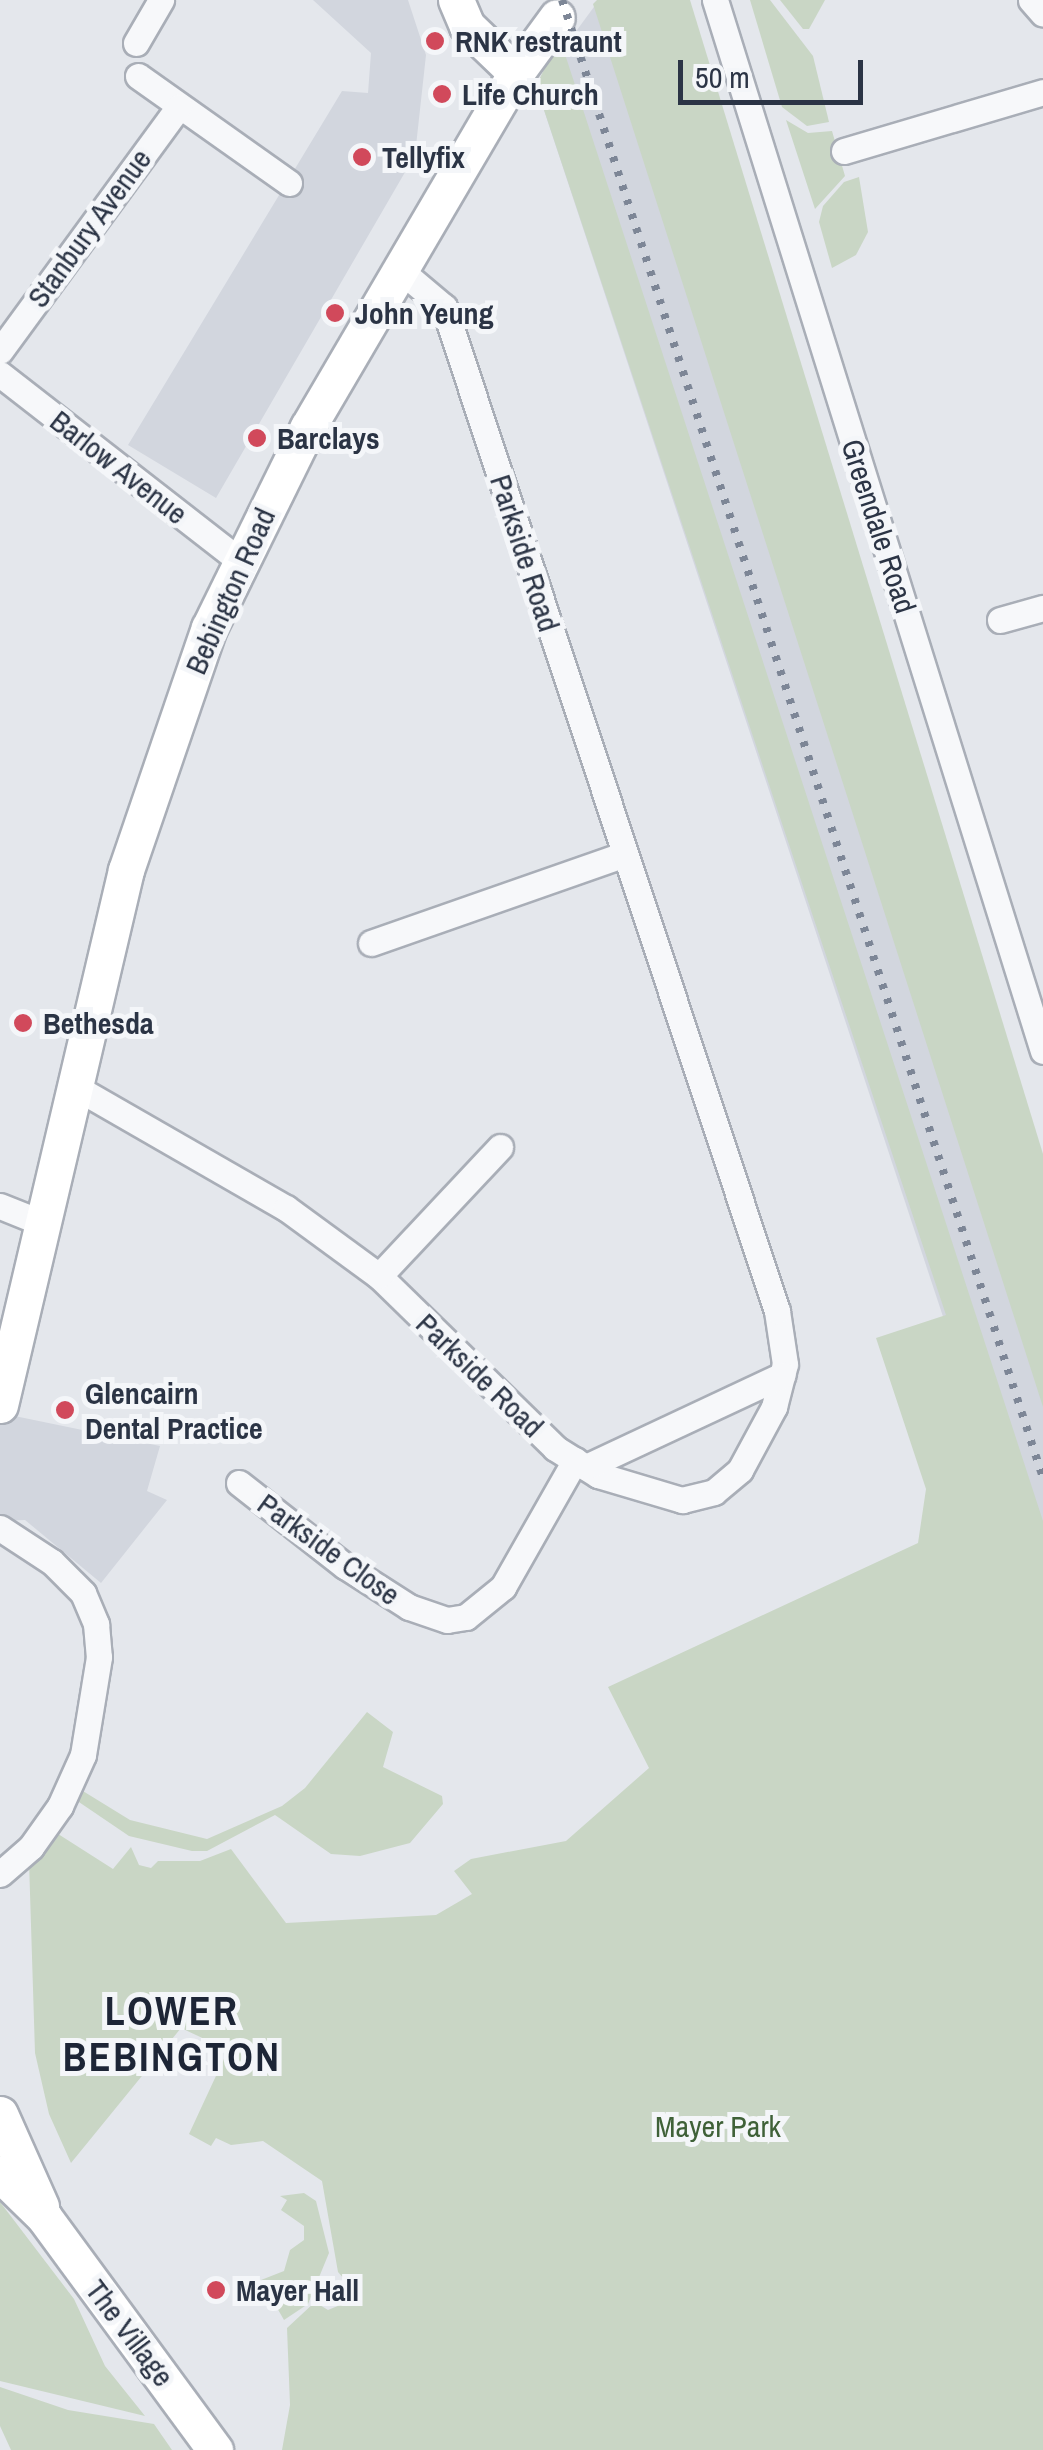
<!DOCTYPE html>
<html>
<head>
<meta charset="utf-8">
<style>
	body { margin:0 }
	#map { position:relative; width:1043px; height:2450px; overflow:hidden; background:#e4e7ec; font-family:"Archivo Narrow",sans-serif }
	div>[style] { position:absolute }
	.built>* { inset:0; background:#d2d6de }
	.green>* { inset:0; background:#c9d6c5 }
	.roads { filter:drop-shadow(2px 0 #a9aeb7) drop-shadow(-2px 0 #a9aeb7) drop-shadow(0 2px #a9aeb7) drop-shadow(0 -2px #a9aeb7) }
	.minor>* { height:25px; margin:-12.5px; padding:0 12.5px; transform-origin:12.5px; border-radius:12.5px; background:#f7f8fa }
	.secondary>* { height:35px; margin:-17.5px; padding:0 17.5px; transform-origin:17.5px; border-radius:17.5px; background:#fff }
	.rail>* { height:8px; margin-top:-4px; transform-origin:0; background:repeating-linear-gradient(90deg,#7d8696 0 5px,transparent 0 15px) }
	.dots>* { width:28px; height:28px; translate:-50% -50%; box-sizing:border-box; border:5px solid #f4f6f9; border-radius:50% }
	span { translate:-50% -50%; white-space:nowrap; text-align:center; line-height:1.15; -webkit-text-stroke:10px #f4f6f9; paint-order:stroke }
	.poi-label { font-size:30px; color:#2b3445; font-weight:700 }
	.left { translate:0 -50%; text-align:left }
	.street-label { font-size:30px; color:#2b3445 }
	.park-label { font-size:30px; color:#3f6138 }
	.district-label { font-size:40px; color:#1d2536; font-weight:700; letter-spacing:2.5px }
	.scale { position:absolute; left:678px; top:60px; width:185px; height:45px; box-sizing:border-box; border:5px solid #2b3445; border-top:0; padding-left:12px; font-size:30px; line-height:35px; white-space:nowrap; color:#2b3445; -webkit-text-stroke:8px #f4f6f9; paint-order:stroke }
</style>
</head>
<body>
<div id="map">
	<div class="built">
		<div style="clip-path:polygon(313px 0,408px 0,426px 55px,415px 155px,216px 498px,128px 445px,342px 91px,368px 93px,371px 53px)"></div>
		<div style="clip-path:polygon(599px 0,686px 0,1043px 1176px,1043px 1619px,536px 86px)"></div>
		<div style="clip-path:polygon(0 1413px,160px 1446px,147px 1491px,167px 1500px,101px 1583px,25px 1520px,0 1521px)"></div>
	</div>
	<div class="green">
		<div style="clip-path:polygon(597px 0,690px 0,1043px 1154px,1043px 1407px,593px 4px)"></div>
		<div style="clip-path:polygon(750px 0,770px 0,813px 56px,829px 122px,807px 126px,782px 107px)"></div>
		<div style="clip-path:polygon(780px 0,825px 0,809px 29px,803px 29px)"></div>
		<div style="clip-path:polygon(556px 45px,562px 45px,1043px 1521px,1043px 2450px,282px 2450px,290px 2405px,287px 2328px,315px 2302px,328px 2310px,340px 2305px,351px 2287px,338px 2272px,322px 2181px,263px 2141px,231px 2145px,216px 2138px,211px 2146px,189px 2134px,228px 2050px,181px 2028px,71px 2163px,49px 2114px,35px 2053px,29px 1861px,55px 1832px,113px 1869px,131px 1847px,139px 1865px,151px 1868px,158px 1861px,200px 1861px,231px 1849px,286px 1923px,436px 1915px,472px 1894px,454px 1871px,471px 1859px,566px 1841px,649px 1768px,608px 1687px,918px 1543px,926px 1489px,876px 1338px,946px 1315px,536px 86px)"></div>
		<div style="clip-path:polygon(786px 120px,808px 133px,832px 131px,845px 176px,815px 209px)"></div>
		<div style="clip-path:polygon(859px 177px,868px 232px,856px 255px,832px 268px,819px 222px,823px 206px,844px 182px)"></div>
		<div style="clip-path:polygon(367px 1712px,393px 1732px,383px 1767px,442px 1796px,443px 1804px,410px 1843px,360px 1856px,331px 1854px,275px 1815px,207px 1851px,192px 1851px,129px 1836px,73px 1798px,78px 1788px,130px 1820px,207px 1839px,282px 1806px,305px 1788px)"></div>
		<div style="clip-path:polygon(304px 2193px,316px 2201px,329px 2253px,308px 2304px,284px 2320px,261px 2280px,284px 2271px,290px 2250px,304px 2240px,304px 2226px,281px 2210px,287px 2200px,280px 2196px)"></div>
		<div style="clip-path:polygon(0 2202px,74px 2299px,105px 2366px,145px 2416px,0 2381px)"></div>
		<div style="clip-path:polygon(0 2387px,68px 2410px,154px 2424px,172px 2450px,11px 2450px,0 2426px)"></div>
	</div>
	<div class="roads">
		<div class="minor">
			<div style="left:715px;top:0;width:1101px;rotate:72.67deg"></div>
			<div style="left:1031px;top:0;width:18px;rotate:49deg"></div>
			<div style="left:136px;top:43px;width:50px;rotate:-59.8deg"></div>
			<div style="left:138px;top:76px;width:185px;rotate:35.3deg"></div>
			<div style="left:844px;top:151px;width:208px;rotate:-16.5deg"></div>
			<div style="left:0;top:351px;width:303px;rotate:-53.8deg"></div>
			<div style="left:0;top:374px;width:303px;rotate:37.9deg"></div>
			<div style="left:1000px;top:620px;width:45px;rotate:-15.6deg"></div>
			<div style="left:371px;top:943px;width:269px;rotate:-19.3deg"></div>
			<div style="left:77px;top:1088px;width:241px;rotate:29.9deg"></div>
			<div style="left:286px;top:1208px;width:115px;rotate:36.2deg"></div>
			<div style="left:379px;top:1276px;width:246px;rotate:44.3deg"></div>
			<div style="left:555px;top:1448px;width:51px;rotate:32.1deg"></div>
			<div style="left:598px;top:1475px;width:88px;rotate:16.6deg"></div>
			<div style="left:682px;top:1500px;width:33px;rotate:-14deg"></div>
			<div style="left:714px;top:1492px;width:34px;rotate:-40deg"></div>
			<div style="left:740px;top:1470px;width:72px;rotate:-61.6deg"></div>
			<div style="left:774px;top:1407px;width:44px;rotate:-75.7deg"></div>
			<div style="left:785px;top:1364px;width:54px;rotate:-98.6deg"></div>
			<div style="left:777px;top:1311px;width:1058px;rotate:-108.35deg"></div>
			<div style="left:444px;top:307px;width:57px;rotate:-139.9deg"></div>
			<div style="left:0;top:1206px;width:48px;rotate:21.8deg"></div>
			<div style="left:379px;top:1276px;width:177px;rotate:-46.8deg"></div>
			<div style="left:586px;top:1467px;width:217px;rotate:-25.1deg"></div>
			<div style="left:239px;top:1483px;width:135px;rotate:38.1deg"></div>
			<div style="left:345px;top:1566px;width:76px;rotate:32.6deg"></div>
			<div style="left:409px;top:1607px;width:40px;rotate:18.9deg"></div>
			<div style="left:447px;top:1620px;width:19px;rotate:-9deg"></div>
			<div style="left:466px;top:1617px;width:48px;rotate:-39deg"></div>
			<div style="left:503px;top:1587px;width:146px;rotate:-60.4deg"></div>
			<div style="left:0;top:1528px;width:62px;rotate:33.2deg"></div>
			<div style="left:52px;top:1562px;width:44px;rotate:45deg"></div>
			<div style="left:83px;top:1593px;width:34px;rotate:67deg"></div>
			<div style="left:96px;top:1624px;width:33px;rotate:85deg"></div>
			<div style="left:99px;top:1657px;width:99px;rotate:99.3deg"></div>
			<div style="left:83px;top:1755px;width:56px;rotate:114.3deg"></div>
			<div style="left:60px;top:1806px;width:50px;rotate:125.3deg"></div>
			<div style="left:31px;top:1847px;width:41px;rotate:138.9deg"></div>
		</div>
		<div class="secondary">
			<div style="left:456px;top:0;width:28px;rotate:67deg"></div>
			<div style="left:467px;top:26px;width:68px;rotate:43.8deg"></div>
			<div style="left:0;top:1405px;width:550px;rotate:-76.75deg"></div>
			<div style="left:126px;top:870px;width:256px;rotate:-71.1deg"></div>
			<div style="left:209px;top:628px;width:224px;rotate:-63.8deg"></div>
			<div style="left:308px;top:427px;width:411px;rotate:-59.6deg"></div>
			<div style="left:516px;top:73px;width:69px;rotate:-53.8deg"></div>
			<div style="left:0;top:2114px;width:101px;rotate:66deg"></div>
			<div style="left:0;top:2174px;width:62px;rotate:44.3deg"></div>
			<div style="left:44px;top:2217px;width:289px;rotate:53.7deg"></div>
		</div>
	</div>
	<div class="rail">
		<div style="left:562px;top:0;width:1554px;rotate:71.97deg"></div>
	</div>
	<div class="dots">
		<div style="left:435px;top:41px;background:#d1495b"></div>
		<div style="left:442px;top:94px;background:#d1495b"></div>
		<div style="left:362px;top:157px;background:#d1495b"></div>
		<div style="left:335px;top:313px;background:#d1495b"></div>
		<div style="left:257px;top:438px;background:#d1495b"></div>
		<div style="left:23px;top:1023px;background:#d1495b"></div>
		<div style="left:65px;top:1410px;background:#d1495b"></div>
		<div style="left:216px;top:2290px;background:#d1495b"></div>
	</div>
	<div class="poi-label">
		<span class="left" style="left:455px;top:41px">RNK restraunt</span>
		<span class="left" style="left:462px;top:94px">Life Church</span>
		<span class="left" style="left:382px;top:157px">Tellyfix</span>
		<span class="left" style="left:355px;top:313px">John Yeung</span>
		<span class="left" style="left:277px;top:438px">Barclays</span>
		<span class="left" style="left:43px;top:1023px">Bethesda</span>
		<span class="left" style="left:85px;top:1410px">Glencairn<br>Dental Practice</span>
		<span class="left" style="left:236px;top:2290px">Mayer Hall</span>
	</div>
	<div class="street-label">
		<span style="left:89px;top:228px;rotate:-54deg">Stanbury Avenue</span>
		<span style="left:119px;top:467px;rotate:38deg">Barlow Avenue</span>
		<span style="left:879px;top:526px;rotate:72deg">Greendale Road</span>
		<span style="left:525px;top:553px;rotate:72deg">Parkside Road</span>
		<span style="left:230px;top:591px;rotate:-66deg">Bebington Road</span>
		<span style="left:480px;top:1375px;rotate:44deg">Parkside Road</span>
		<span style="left:329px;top:1549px;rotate:36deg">Parkside Close</span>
		<span style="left:130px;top:2333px;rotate:53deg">The Village</span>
	</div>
	<div class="park-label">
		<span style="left:718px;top:2126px">Mayer Park</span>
	</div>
	<div class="district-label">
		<span style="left:172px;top:2034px">LOWER<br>BEBINGTON</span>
	</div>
	<div class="scale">50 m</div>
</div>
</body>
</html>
